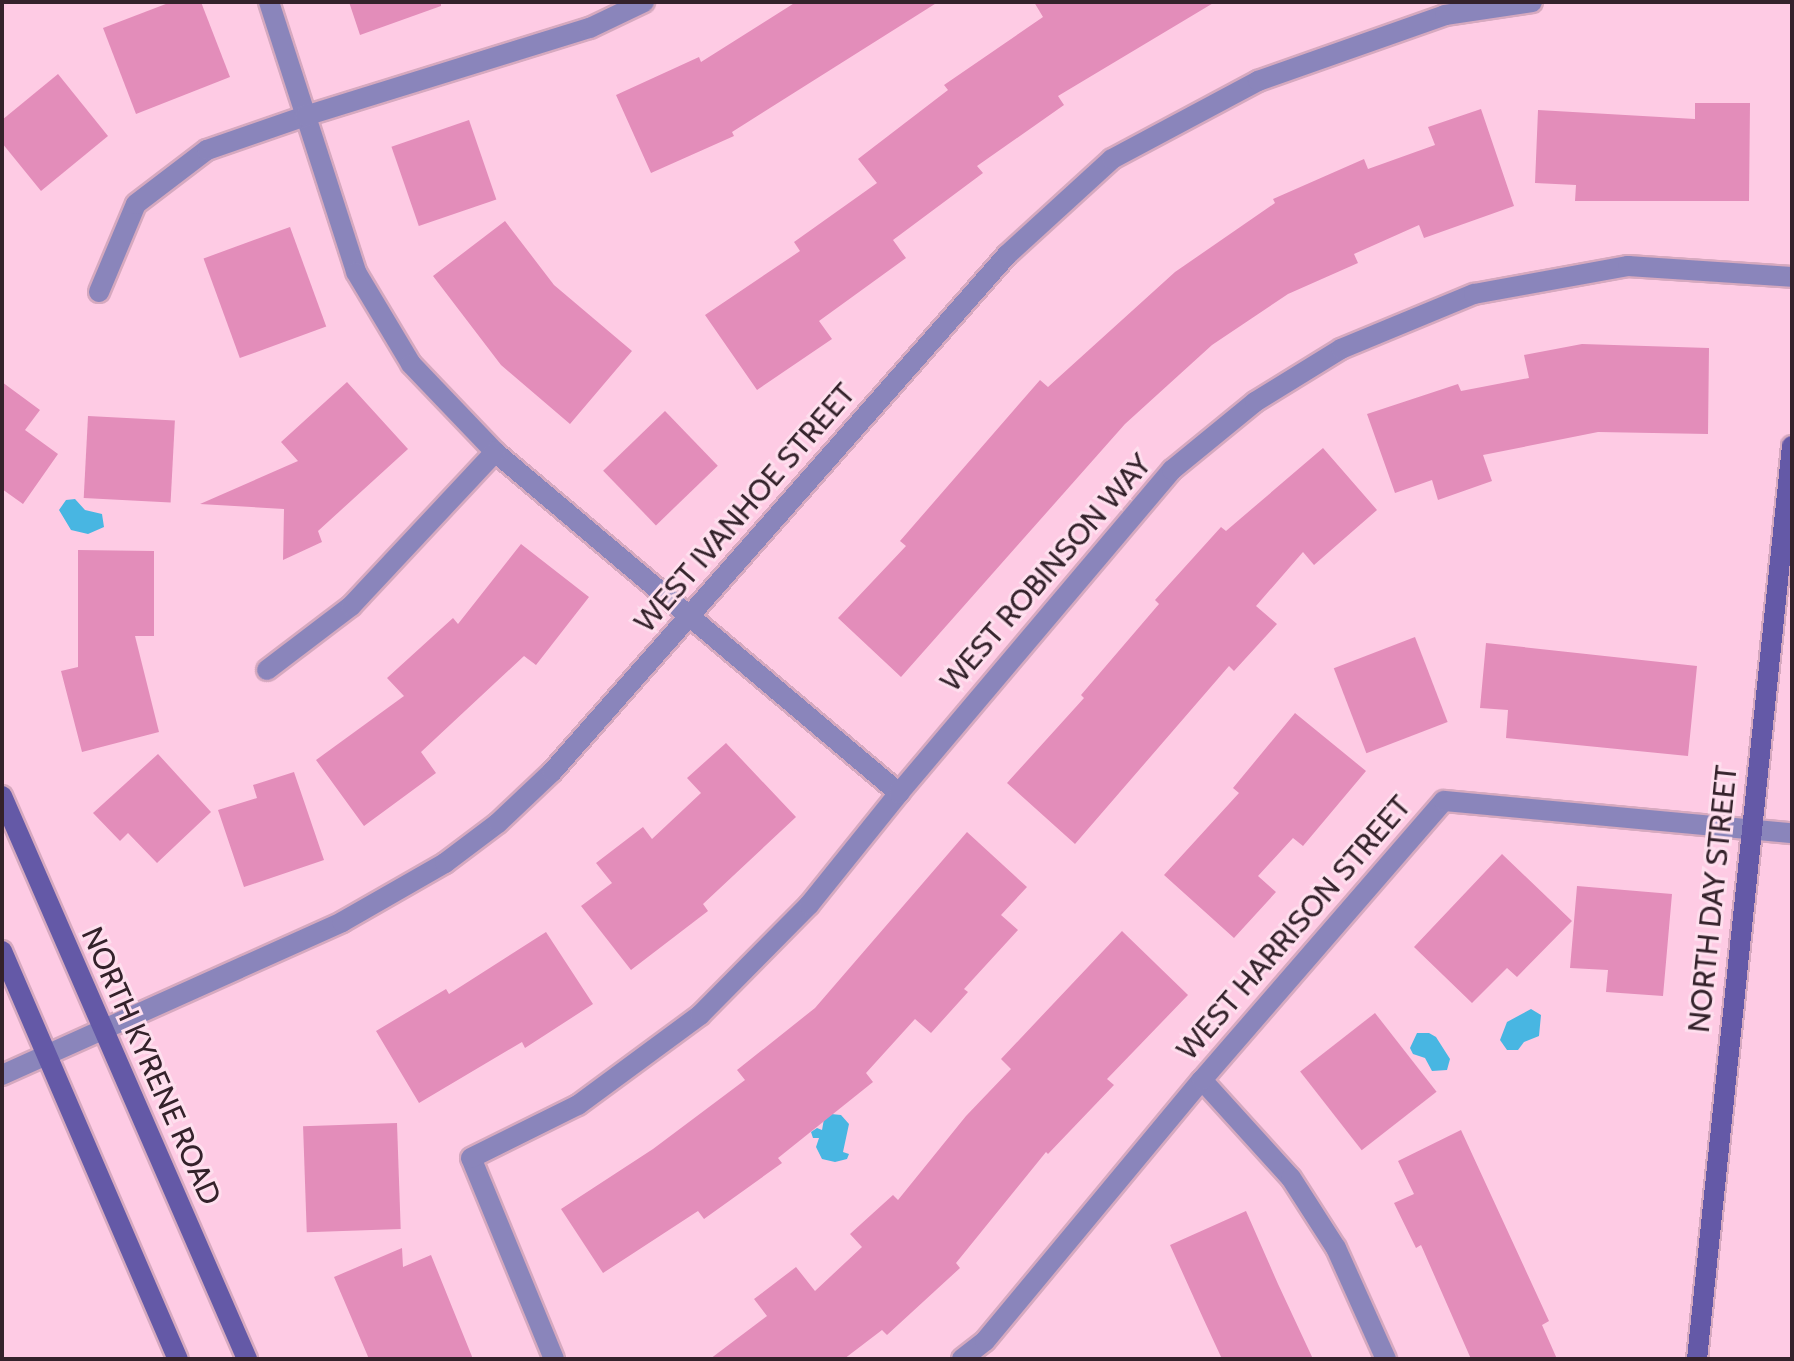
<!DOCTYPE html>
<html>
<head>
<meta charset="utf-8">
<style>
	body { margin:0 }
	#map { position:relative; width:1794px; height:1361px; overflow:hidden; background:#fecbe4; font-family:Cabin,sans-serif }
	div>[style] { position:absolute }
	.water>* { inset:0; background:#48b6e2 }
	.building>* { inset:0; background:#e38dba; transform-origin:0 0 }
	.roads { filter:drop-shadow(2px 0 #d6a9bf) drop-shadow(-2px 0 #d6a9bf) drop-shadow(0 2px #d6a9bf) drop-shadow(0 -2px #d6a9bf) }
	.street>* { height:20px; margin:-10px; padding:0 10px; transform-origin:10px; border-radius:10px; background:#8a85bb }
	.secondary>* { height:20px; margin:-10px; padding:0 10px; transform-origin:10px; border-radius:10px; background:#6459a7 }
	span { translate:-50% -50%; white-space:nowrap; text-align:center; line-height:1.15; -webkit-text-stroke:6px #fedfee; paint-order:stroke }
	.street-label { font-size:30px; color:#34222b }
	.frame { position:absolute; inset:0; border:4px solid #34222b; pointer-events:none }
</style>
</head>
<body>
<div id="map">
	<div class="water">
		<div style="clip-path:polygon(75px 499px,85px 510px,102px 514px,104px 527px,88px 534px,71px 530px,59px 510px,66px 500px)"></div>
		<div style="clip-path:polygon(1531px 1009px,1541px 1015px,1539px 1036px,1524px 1042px,1518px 1050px,1507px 1050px,1500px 1040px,1507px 1022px)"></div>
		<div style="clip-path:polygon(1417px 1033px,1429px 1033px,1436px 1037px,1450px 1059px,1447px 1070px,1432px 1071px,1425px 1058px,1413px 1054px,1410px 1048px)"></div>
		<div style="clip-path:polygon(831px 1114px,841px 1115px,849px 1124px,843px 1152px,849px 1154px,847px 1159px,835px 1162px,822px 1159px,816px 1147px,819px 1138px,813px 1138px,811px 1132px,817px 1128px,822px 1130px,824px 1119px)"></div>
	</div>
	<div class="building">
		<div style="clip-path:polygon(171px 2px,201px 2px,230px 77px,136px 114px,103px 28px)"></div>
		<div style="clip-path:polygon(349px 2px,441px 2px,441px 6px,360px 35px)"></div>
		<div style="clip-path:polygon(796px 2px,938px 2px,732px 132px,734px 136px,651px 173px,616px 95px,699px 57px,701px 62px)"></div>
		<div style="clip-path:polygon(1034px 2px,1215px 2px,1058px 96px,1064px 105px,977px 166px,983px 173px,893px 240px,906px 258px,819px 321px,832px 339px,757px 390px,705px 315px,800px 251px,794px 242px,877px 183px,858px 159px,948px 90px,944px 85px,1043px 17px)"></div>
		<div style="clip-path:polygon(58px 74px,108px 136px,41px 191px,2px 143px,2px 120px)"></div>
		<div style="clip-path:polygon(1695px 103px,1750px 103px,1749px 201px,1575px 201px,1576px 185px,1535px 183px,1538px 110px,1695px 119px)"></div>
		<div style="clip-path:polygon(1481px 109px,1514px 206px,1424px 238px,1419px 225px,1354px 254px,1358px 263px,1288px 294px,1212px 345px,1125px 424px,901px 677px,838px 618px,906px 546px,900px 541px,1040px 380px,1048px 387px,1175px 272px,1275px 203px,1273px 199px,1364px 159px,1368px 169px,1435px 145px,1428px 127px)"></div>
		<div style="left:469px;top:120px;width:84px;height:82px;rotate:71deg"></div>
		<div style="clip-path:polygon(505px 221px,554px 285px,632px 351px,570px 424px,501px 365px,433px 276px)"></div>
		<div style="left:290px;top:227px;width:106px;height:92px;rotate:70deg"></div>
		<div style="clip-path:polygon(1582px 344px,1709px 348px,1708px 434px,1598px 432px,1483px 455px,1492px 481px,1438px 500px,1432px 480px,1395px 493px,1367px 414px,1458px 384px,1461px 391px,1529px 378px,1524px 355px)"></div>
		<div style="clip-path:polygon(2px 382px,40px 410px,25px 430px,58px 454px,23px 504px,2px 489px)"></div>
		<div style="clip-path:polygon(347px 382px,408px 449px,318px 531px,322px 542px,283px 560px,284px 509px,200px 504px,298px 461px,281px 442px)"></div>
		<div style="left:665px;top:411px;width:76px;height:86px;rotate:46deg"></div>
		<div style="left:88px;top:416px;width:87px;height:82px;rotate:3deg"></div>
		<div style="clip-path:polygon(1323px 448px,1377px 510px,1314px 565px,1303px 552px,1256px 606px,1277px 624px,1234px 671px,1229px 666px,1075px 844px,1007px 783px,1084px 698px,1081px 695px,1159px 604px,1155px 600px,1221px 527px,1226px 531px)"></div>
		<div style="clip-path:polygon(521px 544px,589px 597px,536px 665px,524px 656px,421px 752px,436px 773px,364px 826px,316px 760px,404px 696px,387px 678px,453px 618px,458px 624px)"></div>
		<div style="clip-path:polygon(78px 550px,154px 551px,154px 636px,135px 636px,159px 732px,82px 752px,61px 671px,78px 667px)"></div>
		<div style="left:1415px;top:637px;width:91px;height:87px;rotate:69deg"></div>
		<div style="clip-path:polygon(1486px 643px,1697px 666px,1688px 756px,1506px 738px,1508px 710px,1480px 708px)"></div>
		<div style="clip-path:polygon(1295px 713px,1366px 771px,1303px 846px,1293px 838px,1258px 876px,1276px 892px,1234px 938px,1164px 875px,1239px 793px,1233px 788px)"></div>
		<div style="clip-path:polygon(726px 743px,796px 817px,703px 904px,708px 911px,631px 970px,581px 906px,612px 883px,596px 863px,643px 827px,652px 839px,701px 793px,687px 778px)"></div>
		<div style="clip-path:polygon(158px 754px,211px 812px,157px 863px,128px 833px,120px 841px,93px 813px)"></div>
		<div style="clip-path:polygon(294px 772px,324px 860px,244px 887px,218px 810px,257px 798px,253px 785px)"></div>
		<div style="clip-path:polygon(967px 832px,1027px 887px,1001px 915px,1018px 930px,964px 989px,968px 992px,931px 1033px,915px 1019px,866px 1073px,873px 1082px,778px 1158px,782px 1163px,704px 1219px,698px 1211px,603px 1273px,561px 1209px,653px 1149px,745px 1080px,737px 1070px,815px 1008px)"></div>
		<div style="clip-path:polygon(1502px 854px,1572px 921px,1517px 977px,1507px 968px,1472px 1003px,1414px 947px)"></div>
		<div style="clip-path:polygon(1577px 886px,1672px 894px,1663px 996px,1606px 992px,1608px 970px,1570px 968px)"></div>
		<div style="clip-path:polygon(1122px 931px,1188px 995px,1107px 1079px,1114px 1085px,1048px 1154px,1046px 1152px,956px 1263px,960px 1268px,887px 1335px,882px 1330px,844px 1359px,710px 1359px,767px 1316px,754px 1299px,796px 1267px,815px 1291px,862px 1247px,850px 1234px,893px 1195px,898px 1200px,966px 1116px,1011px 1069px,1001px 1059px)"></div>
		<div style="clip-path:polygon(546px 932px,593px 1004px,525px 1048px,522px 1042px,419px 1103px,376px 1031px,446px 989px,449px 994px)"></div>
		<div style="left:1375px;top:1013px;width:100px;height:95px;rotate:52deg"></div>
		<div style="left:397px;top:1123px;width:106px;height:94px;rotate:88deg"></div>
		<div style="clip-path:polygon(1461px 1130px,1549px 1321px,1542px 1325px,1557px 1359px,1471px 1359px,1421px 1245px,1416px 1248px,1394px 1203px,1414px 1194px,1398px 1161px)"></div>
		<div style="clip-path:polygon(1246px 1211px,1278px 1284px,1313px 1359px,1222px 1359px,1203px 1318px,1170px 1245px)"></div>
		<div style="clip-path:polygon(402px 1248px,403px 1267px,431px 1255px,473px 1359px,369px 1359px,334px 1277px)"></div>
	</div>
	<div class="roads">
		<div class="street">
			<div style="left:269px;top:2px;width:284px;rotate:72.1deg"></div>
			<div style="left:356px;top:272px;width:107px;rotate:59.1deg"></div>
			<div style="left:411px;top:364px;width:122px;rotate:46.3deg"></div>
			<div style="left:495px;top:452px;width:529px;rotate:40.17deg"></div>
			<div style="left:99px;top:292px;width:95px;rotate:-67.2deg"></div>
			<div style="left:136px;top:204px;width:89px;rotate:-37.3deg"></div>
			<div style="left:207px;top:150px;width:104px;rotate:-19.1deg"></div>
			<div style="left:305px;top:116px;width:298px;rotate:-17.2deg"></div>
			<div style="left:590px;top:28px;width:60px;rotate:-25.7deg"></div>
			<div style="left:267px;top:670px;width:106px;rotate:-37.3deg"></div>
			<div style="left:351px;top:606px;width:211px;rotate:-46.9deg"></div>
			<div style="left:2px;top:1075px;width:373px;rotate:-24.2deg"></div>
			<div style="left:342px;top:922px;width:119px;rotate:-29.8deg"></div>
			<div style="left:445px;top:863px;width:66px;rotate:-37deg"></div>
			<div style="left:498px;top:823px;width:74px;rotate:-43.4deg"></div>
			<div style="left:552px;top:772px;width:689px;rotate:-48.65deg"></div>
			<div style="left:1007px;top:255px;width:142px;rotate:-42.4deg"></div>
			<div style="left:1112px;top:159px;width:166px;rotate:-28.1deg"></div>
			<div style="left:1258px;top:81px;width:198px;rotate:-19.4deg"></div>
			<div style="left:1445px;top:15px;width:88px;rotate:-8.5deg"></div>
			<div style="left:1202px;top:1080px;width:132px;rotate:47.8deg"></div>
			<div style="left:1291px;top:1178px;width:83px;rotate:57.3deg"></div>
			<div style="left:1336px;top:1248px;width:122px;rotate:65.8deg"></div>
			<div style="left:554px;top:1359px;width:217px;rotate:-112.4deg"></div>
			<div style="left:471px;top:1158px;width:119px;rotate:-26.4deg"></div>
			<div style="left:578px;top:1105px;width:152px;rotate:-36.4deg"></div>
			<div style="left:700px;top:1015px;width:155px;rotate:-45.3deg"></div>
			<div style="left:809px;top:905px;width:144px;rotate:-51.2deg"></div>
			<div style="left:899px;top:793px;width:423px;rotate:-49.8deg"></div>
			<div style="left:1172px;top:470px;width:107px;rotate:-39.3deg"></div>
			<div style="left:1255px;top:402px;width:101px;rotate:-31.6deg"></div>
			<div style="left:1341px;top:349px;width:144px;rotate:-22.5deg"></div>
			<div style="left:1474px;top:294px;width:157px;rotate:-10.3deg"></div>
			<div style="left:1628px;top:266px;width:164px;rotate:3.8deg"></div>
			<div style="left:962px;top:1359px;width:29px;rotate:-38deg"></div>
			<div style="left:985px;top:1341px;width:339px;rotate:-50.3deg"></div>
			<div style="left:1202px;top:1080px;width:369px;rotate:-49.1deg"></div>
			<div style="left:1444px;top:801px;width:349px;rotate:5.3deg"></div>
		</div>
		<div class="secondary">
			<div style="left:2px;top:796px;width:614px;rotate:66.48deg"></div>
			<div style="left:2px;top:951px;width:444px;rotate:66.7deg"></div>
			<div style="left:1697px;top:1359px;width:918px;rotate:-84.06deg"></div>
		</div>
	</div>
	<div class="street-label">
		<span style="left:745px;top:508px;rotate:-49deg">WEST IVANHOE STREET</span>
		<span style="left:1046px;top:573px;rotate:-49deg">WEST ROBINSON WAY</span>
		<span style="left:1713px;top:899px;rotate:-84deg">NORTH DAY STREET</span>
		<span style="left:1294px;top:928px;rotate:-49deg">WEST HARRISON STREET</span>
		<span style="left:151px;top:1066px;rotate:66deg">NORTH KYRENE ROAD</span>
	</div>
	<div class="frame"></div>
</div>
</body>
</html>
